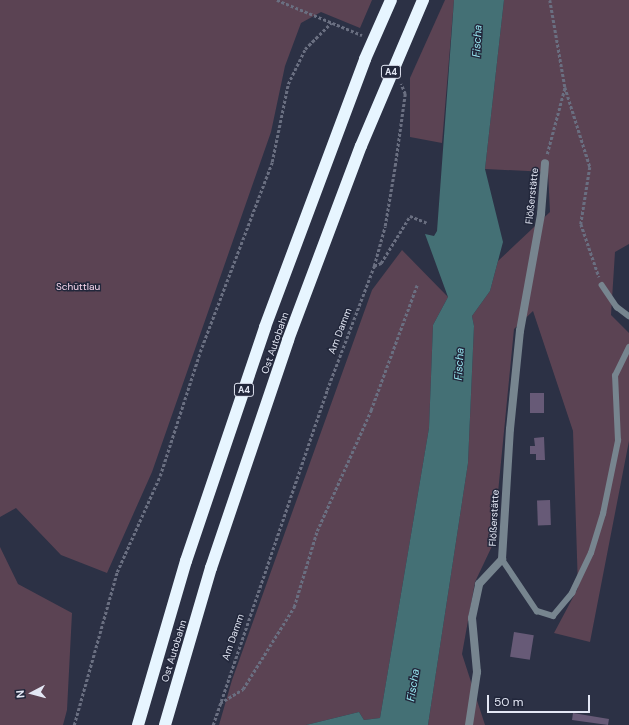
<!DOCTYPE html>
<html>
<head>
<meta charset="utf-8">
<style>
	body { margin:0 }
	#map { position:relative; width:629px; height:725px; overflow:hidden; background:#2c3145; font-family:"DM Sans",sans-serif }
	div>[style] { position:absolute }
	.green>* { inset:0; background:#5b4353 }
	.water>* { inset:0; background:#447075 }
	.building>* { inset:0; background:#675a77; transform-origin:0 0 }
	.path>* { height:2.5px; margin-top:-1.25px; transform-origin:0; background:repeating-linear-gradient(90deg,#6a6f81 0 3px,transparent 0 5px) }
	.lane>* { height:5.5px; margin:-2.75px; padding:0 2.75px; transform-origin:2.75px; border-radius:2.75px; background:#77858f }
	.street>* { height:8px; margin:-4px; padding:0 4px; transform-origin:4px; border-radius:4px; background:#77858f }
	.highway>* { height:12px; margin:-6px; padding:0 6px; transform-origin:6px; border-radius:6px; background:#e7f5ff }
	.highway-bridge>* { height:12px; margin:-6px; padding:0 6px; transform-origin:6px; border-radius:6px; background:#e7f5ff }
	span { translate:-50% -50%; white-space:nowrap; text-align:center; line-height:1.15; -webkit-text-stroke:3px #22273b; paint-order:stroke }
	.shield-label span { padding:1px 3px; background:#22273b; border:1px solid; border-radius:3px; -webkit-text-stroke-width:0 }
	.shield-label { font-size:9px; color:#e3e7f4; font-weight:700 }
	.street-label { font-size:10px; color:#e3e7f4 }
	.park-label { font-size:10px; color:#f9d7ee }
	.water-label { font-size:11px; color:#99e9f3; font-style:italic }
	.north { position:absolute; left:12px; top:673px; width:40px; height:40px; -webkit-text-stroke:3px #22273b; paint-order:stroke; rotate:264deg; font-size:11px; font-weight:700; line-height:16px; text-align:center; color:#e3e7f4 }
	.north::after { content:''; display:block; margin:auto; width:14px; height:18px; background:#e3e7f4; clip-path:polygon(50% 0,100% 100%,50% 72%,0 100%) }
	.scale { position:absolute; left:487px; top:695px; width:103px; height:18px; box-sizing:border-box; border:2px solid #e3e7f4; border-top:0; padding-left:5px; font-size:12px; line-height:14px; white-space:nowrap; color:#e3e7f4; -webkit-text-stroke:3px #22273b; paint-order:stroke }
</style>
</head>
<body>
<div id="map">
	<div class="green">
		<div style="clip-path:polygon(0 0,372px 0,360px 28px,321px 12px,301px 23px,285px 66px,271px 132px,152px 472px,107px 573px,61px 555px,16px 508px,0 517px)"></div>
		<div style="clip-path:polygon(445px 0,454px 0,442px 143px,410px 137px,410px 78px)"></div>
		<div style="clip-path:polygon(504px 0,629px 0,629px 244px,615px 252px,611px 315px,629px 333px,629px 441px,590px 642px,554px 633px,578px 588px,573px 431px,533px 311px,514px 329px,493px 544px,475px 582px,462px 654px,485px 725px,428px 725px,468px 463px,474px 326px,472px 316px,490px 291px,498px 261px,550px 212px,548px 172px,485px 169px)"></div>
		<div style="clip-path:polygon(402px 250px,448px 297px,433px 325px,429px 428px,380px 718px,364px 720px,359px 712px,306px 725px,219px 725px,232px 680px,372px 290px)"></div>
		<div style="clip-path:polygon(0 547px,18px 584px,72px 613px,67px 710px,63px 725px,0 725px)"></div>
	</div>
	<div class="water">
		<div style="clip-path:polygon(454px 0,504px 0,485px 169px,503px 242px,490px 291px,472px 316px,474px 326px,468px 463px,428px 725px,306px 725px,359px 712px,364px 720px,380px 718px,429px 428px,433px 325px,448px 297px,425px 234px,434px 236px,437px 231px)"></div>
	</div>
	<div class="building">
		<div style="left:530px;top:393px;width:14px;height:20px"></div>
		<div style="clip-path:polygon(544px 437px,545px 460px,536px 460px,536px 454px,530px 454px,530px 446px,535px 446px,534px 438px)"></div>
		<div style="left:550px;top:500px;width:25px;height:13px;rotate:88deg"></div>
		<div style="left:514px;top:632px;width:20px;height:25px;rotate:9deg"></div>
		<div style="clip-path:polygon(573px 713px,609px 719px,608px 725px,572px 720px)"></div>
	</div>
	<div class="path">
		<div style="left:277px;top:0;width:92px;rotate:22.4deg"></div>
		<div style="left:550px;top:0;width:88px;rotate:80.2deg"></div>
		<div style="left:565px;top:87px;width:84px;rotate:72.6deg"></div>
		<div style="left:590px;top:167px;width:58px;rotate:99deg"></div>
		<div style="left:581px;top:224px;width:56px;rotate:71.2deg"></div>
		<div style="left:547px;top:154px;width:69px;rotate:-75deg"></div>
		<div style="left:374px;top:266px;width:8px;rotate:-23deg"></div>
		<div style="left:381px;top:263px;width:55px;rotate:-58.3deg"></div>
		<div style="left:410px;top:216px;width:18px;rotate:22deg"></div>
		<div style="left:220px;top:703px;width:27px;rotate:-31deg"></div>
		<div style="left:243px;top:689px;width:97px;rotate:-58.1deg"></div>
		<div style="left:294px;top:607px;width:79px;rotate:-73.2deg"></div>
		<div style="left:317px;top:531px;width:133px;rotate:-65.9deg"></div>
		<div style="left:371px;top:410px;width:133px;rotate:-69.8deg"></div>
		<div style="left:74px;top:725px;width:159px;rotate:-74.3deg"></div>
		<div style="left:117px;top:572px;width:105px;rotate:-65.9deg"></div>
		<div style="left:160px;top:476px;width:130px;rotate:-72.1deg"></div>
		<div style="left:200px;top:352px;width:203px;rotate:-69.2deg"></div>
		<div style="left:272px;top:162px;width:80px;rotate:-78.4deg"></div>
		<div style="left:288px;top:84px;width:39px;rotate:-64deg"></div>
		<div style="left:305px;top:49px;width:37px;rotate:-45deg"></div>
		<div style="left:213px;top:725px;width:354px;rotate:-71.2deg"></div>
		<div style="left:327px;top:390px;width:133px;rotate:-69.2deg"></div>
		<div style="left:374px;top:266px;width:41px;rotate:-74.6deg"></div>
		<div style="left:385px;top:226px;width:61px;rotate:-80.5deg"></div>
		<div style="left:395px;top:166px;width:73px;rotate:-82.1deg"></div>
		<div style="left:405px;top:94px;width:11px;rotate:-112deg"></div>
	</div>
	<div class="lane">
		<div style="left:602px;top:285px;width:27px;rotate:56deg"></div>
		<div style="left:617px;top:307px;width:15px;rotate:37deg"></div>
		<div style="left:502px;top:559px;width:63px;rotate:56.1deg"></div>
		<div style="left:537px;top:611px;width:17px;rotate:17deg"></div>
		<div style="left:553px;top:616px;width:30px;rotate:-50deg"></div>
		<div style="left:572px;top:593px;width:44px;rotate:-64.6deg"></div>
		<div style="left:591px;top:553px;width:41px;rotate:-72.9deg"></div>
		<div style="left:603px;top:514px;width:75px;rotate:-78.4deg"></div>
		<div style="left:618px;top:441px;width:65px;rotate:-92.6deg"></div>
		<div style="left:615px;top:376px;width:32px;rotate:-64deg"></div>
	</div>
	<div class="street">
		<div style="left:469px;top:725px;width:54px;rotate:-81.4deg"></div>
		<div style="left:477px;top:672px;width:54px;rotate:-95.3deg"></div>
		<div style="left:472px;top:618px;width:35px;rotate:-78deg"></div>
		<div style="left:479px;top:584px;width:34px;rotate:-47deg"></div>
		<div style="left:502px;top:559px;width:130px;rotate:-86.5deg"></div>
		<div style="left:510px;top:429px;width:99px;rotate:-84.2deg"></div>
		<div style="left:520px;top:331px;width:119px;rotate:-79.8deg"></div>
		<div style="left:541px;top:214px;width:51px;rotate:-85.5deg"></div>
	</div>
	<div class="highway">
		<div style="left:138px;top:725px;width:171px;rotate:-73.7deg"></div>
		<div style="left:186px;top:561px;width:247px;rotate:-71.3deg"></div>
		<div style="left:265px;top:327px;width:286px;rotate:-69.5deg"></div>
		<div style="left:165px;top:725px;width:164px;rotate:-73.7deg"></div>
		<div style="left:211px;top:568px;width:241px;rotate:-71.3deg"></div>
		<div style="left:288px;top:340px;width:207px;rotate:-69.4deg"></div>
	</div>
	<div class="highway-bridge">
		<div style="left:365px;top:59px;width:64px;rotate:-66.2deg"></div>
		<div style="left:361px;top:146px;width:159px;rotate:-67deg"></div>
	</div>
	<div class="shield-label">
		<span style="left:391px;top:72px">A4</span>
		<span style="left:244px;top:390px">A4</span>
	</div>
	<div class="street-label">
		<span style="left:532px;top:196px;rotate:-84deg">Flößerstätte</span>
		<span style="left:340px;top:331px;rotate:-69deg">Am Damm</span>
		<span style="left:275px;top:343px;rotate:-71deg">Ost Autobahn</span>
		<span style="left:494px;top:518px;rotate:-87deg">Flößerstätte</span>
		<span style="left:233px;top:637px;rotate:-71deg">Am Damm</span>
		<span style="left:174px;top:651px;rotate:-73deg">Ost Autobahn</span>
	</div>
	<div class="park-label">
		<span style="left:78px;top:287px">Schüttlau</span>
	</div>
	<div class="water-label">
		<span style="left:477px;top:41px;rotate:-87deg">Fischa</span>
		<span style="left:459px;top:364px;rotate:-87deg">Fischa</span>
		<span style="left:413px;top:685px;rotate:-81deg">Fischa</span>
	</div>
	<div class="north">N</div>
	<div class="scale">50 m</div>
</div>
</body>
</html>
